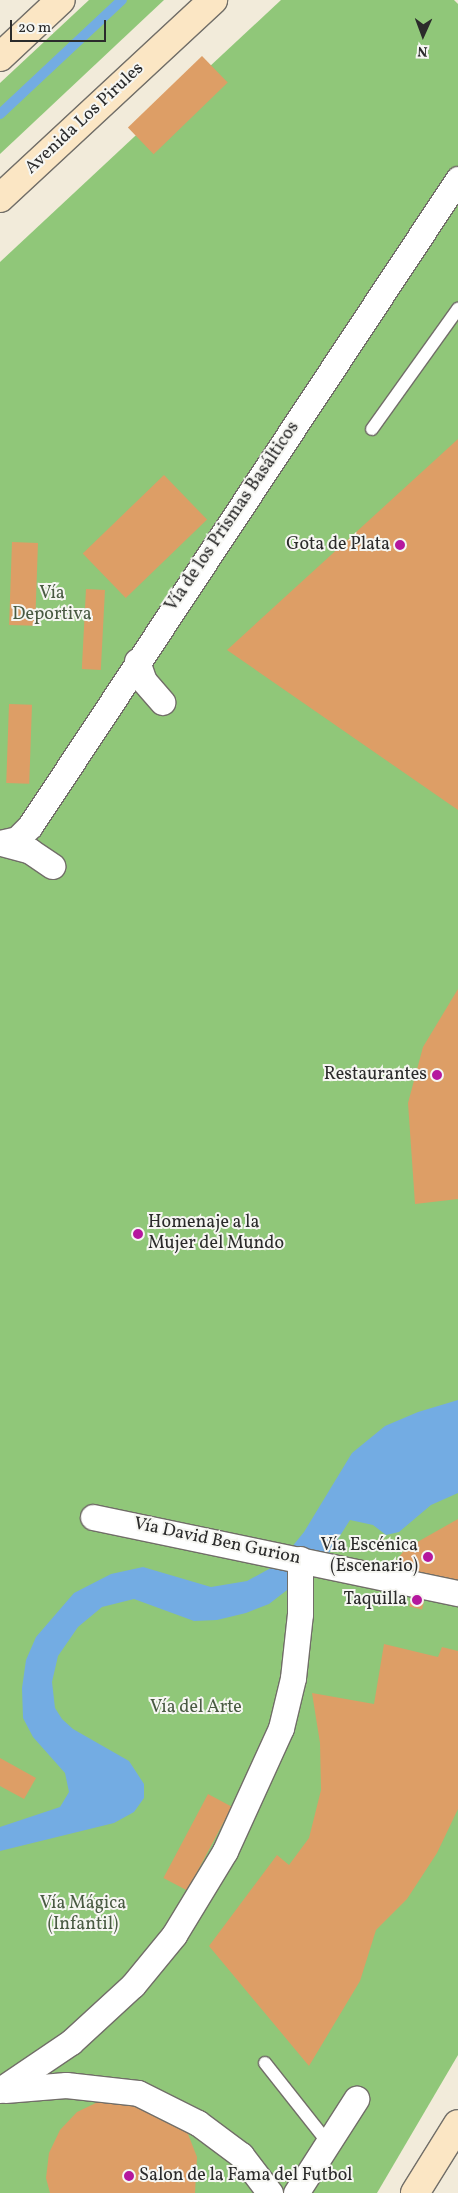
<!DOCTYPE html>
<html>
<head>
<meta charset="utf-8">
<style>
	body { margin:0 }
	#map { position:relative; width:458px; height:2193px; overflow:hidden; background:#f2ebda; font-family:Vollkorn,serif }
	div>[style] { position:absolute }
	.green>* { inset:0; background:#90c779 }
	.water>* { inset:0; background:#73ace3 }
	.stream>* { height:10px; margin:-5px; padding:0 5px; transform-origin:5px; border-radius:5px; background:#73ace3 }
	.building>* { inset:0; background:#dd9e66; transform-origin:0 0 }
	.roads { filter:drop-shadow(1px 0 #716e68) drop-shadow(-1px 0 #716e68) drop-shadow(0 1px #716e68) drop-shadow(0 -1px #716e68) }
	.lane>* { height:12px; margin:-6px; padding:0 6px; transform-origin:6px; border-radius:6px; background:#fff }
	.street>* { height:25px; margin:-12.5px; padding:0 12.5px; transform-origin:12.5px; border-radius:12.5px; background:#fff }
	.secondary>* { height:28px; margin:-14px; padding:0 14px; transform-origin:14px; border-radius:14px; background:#fbe6c4 }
	.dots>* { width:14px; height:14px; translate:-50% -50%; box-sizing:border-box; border:2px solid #f6f6f2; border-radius:50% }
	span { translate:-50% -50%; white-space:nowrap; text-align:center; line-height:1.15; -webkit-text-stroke:4px #f6f6f2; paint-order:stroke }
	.street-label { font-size:18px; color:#2b2b2b }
	.poi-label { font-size:18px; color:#2b2b2b }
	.right { translate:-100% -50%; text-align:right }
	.left { translate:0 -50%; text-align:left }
	.park-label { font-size:18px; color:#495a42 }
	.north { position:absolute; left:398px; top:10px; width:50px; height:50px; -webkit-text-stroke:4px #f6f6f2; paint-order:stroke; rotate:182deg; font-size:14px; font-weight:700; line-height:20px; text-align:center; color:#2b2b2b }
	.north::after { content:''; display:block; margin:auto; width:18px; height:22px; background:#2b2b2b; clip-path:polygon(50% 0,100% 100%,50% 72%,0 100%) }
	.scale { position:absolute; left:10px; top:20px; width:96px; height:22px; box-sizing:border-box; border:2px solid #2b2b2b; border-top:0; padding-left:6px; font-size:15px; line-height:18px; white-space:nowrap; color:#2b2b2b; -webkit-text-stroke:4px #f6f6f2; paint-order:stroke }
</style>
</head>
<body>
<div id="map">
	<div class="green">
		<div style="clip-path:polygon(89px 0,164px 0,0 154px,0 83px)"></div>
		<div style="clip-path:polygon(281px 0,454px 0,458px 4px,458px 2055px,377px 2193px,0 2193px,0 262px)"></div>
	</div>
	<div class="water">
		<div style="clip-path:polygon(458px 1400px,458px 1493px,431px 1505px,399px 1532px,386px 1535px,373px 1525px,350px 1520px,329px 1553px,300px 1580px,269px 1604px,246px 1613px,217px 1620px,194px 1621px,134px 1599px,102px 1607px,78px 1627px,58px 1656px,52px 1682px,55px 1708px,62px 1719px,73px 1729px,129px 1761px,144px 1784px,144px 1798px,134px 1812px,114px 1823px,0 1851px,0 1827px,60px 1807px,69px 1792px,65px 1773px,33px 1737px,23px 1718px,22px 1688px,26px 1660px,36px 1637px,74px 1593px,111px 1574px,143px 1567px,211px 1587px,247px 1581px,278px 1564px,304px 1532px,352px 1453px,385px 1426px,418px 1412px)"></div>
	</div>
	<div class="stream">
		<div style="left:0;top:114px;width:167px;rotate:-43.1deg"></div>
	</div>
	<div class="building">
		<div style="left:202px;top:56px;width:37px;height:103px;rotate:46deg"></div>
		<div style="clip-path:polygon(458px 439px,458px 810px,227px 650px)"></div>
		<div style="left:164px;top:475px;width:62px;height:113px;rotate:46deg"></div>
		<div style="left:12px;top:542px;width:26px;height:83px;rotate:2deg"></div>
		<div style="left:86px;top:589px;width:19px;height:80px;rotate:3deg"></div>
		<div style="left:9px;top:704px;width:23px;height:79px;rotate:2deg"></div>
		<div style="clip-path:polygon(458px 989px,458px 1199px,415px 1204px,408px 1103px,423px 1047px)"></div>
		<div style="clip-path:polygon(458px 1519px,458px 1582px,388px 1572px,405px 1549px)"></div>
		<div style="left:413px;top:1591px;width:13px;height:16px;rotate:13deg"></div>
		<div style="clip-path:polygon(384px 1644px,438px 1657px,442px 1647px,458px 1651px,458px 1809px,437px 1853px,407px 1899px,376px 1930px,360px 1981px,309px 2066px,209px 1946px,277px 1855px,289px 1865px,309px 1838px,321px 1790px,320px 1743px,312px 1693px,374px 1704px)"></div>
		<div style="clip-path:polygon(0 1758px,36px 1778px,24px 1799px,0 1786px)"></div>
		<div style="left:208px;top:1794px;width:27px;height:95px;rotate:28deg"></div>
		<div style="clip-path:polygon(125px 2098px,171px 2115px,188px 2134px,197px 2157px,195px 2193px,50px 2193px,46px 2178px,49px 2153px,60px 2130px,77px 2112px,100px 2101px)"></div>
	</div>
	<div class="roads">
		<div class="lane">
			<div style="left:372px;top:429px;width:148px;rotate:-54.4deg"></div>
			<div style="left:265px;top:2063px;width:103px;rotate:51.7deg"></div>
		</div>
		<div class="street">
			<div style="left:137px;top:661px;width:21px;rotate:71deg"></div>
			<div style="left:144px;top:681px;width:28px;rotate:49deg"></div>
			<div style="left:0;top:843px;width:17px;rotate:-13deg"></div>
			<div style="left:17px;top:839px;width:18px;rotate:-45deg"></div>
			<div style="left:30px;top:826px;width:776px;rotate:-56.51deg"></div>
			<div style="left:1px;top:843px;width:30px;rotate:15deg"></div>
			<div style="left:30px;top:851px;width:27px;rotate:34deg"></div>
			<div style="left:93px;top:1517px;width:373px;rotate:11.8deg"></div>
			<div style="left:0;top:2090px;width:86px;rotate:-34.1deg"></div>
			<div style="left:71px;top:2042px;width:84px;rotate:-42.6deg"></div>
			<div style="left:133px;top:1985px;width:65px;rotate:-50.6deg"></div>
			<div style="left:174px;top:1935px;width:98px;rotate:-58.7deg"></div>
			<div style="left:225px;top:1851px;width:135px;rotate:-65.5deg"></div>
			<div style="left:281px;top:1728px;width:51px;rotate:-76.5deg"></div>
			<div style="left:293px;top:1678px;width:64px;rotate:-83.8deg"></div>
			<div style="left:300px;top:1614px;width:55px;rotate:-90deg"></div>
			<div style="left:5px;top:2090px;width:61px;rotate:-4.7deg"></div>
			<div style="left:66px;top:2085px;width:72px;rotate:6.3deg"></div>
			<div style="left:138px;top:2093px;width:67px;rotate:26.6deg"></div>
			<div style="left:198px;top:2123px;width:54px;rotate:36.7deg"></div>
			<div style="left:241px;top:2155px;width:48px;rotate:52.7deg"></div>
			<div style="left:296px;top:2193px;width:112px;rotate:-57.4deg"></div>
		</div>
		<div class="secondary">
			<div style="left:0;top:57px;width:83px;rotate:-43.1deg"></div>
			<div style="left:0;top:198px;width:291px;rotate:-42.9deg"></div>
			<div style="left:415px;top:2193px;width:81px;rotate:-58.1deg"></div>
		</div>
	</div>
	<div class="dots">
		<div style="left:400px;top:545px;background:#b5179e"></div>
		<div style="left:437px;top:1075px;background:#b5179e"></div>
		<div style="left:138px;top:1234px;background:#b5179e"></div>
		<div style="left:428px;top:1557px;background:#b5179e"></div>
		<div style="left:417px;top:1600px;background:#b5179e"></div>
		<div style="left:129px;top:2176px;background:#b5179e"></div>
	</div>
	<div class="street-label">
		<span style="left:85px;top:119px;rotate:-43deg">Avenida Los Pirules</span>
		<span style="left:233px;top:517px;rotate:-56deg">Vía de los Prismas Basálticos</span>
		<span style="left:217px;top:1542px;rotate:12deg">Vía David Ben Gurion</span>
	</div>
	<div class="poi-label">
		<span class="right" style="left:390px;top:545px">Gota de Plata</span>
		<span class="right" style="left:427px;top:1075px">Restaurantes</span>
		<span class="left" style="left:148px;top:1234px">Homenaje a la<br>Mujer del Mundo</span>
		<span class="right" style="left:418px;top:1557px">Vía Escénica<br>(Escenario)</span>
		<span class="right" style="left:407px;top:1600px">Taquilla</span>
		<span class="left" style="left:139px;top:2176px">Salon de la Fama del Futbol</span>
	</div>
	<div class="park-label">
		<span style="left:52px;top:605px">Vía<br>Deportiva</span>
		<span style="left:196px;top:1708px">Vía del Arte</span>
		<span style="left:83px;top:1915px">Vía Mágica<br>(Infantil)</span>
	</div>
	<div class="north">N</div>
	<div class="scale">20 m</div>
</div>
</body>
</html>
